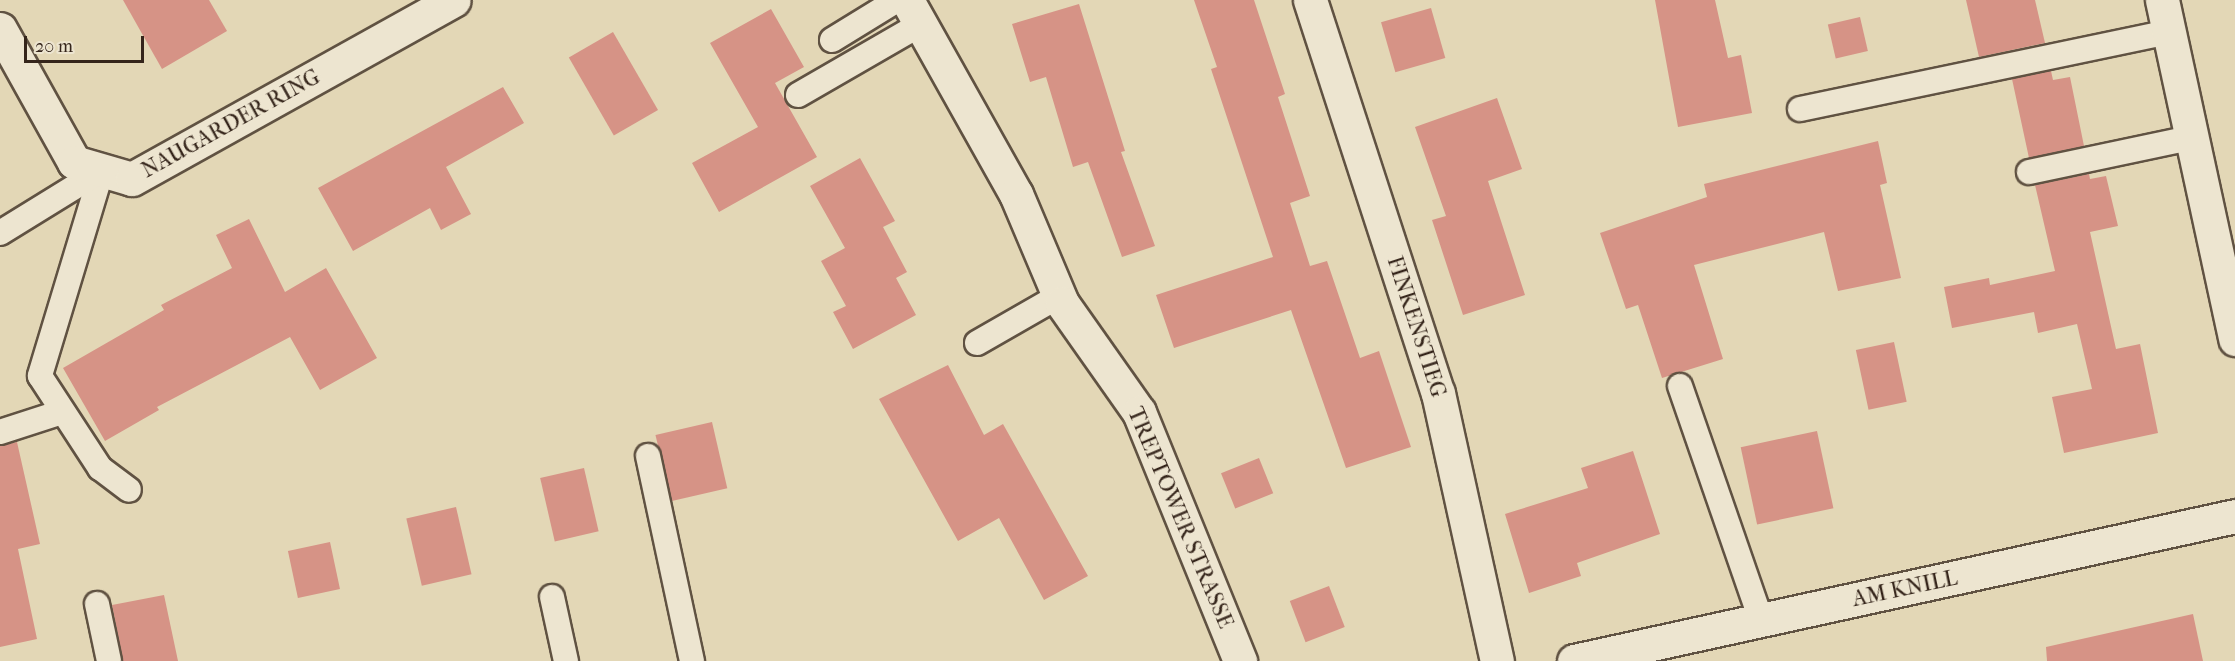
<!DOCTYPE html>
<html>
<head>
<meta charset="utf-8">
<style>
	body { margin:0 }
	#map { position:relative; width:2235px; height:661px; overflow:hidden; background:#e3d7b6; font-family:"IM FELL French Canon",serif }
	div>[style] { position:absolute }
	.building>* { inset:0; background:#d69386; transform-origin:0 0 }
	.roads { filter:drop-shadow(2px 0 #605242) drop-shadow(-2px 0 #605242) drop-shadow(0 2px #605242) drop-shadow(0 -2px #605242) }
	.lane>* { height:24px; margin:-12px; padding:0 12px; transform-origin:12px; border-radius:12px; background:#ede5d0 }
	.street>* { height:33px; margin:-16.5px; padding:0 16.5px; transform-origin:16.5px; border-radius:16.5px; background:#ede5d0 }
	span { translate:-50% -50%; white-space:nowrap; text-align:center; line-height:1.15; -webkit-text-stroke:5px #ede5d0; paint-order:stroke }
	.street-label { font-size:22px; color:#35251b }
	.scale { position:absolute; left:24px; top:36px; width:120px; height:27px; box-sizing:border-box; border:3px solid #35251b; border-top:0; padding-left:8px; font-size:18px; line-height:21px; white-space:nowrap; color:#35251b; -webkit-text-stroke:4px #ede5d0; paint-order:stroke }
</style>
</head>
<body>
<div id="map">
	<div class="building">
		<div style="clip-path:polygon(123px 0,209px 0,227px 31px,162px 69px)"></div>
		<div style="clip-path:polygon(1194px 0,1254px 0,1285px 94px,1278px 97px,1310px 196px,1290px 203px,1310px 266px,1327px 261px,1360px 358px,1379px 351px,1411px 447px,1346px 468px,1291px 310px,1174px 348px,1156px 295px,1273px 257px,1211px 69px,1217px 67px)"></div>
		<div style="clip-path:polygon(1655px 0,1715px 0,1728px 58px,1741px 55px,1752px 113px,1678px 127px)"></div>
		<div style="clip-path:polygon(1966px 0,2035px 0,2045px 43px,1979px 57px)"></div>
		<div style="clip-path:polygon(1079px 4px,1125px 151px,1121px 152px,1155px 246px,1122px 257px,1088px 162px,1073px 167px,1046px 77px,1030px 82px,1012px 24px)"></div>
		<div style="left:1431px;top:8px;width:52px;height:52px;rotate:74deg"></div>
		<div style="clip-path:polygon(771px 9px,804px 67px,775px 83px,817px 157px,719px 212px,692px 163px,758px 127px,710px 43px)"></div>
		<div style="left:1860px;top:17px;width:35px;height:33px;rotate:77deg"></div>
		<div style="left:613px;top:32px;width:90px;height:51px;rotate:60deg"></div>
		<div style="clip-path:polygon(2051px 71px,2053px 80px,2070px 77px,2084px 146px,2029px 158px,2012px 79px)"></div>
		<div style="clip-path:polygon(503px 87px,524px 123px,446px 167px,471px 214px,441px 230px,430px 208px,353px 251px,318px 188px)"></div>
		<div style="clip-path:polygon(1497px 98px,1522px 169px,1488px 181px,1525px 295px,1463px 315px,1432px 220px,1446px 216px,1415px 127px)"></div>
		<div style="clip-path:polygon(1878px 141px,1887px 183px,1880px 185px,1901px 278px,1838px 291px,1824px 232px,1694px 265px,1723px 359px,1662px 378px,1638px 305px,1626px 309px,1600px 233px,1707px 197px,1704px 184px)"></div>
		<div style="clip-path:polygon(860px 158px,895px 221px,883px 227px,907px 272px,896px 278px,916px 315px,853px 349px,833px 312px,846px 306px,821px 261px,845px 248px,810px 186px)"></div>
		<div style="clip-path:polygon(2089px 174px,2090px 179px,2106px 176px,2118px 226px,2090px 232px,2116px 349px,2140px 344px,2158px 433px,2064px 453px,2052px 397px,2092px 389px,2077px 324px,2038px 333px,2034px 312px,1952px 328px,1944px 287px,1989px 278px,1990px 285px,2055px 271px,2035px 185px)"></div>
		<div style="clip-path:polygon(249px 219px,285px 292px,326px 268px,377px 358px,320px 390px,290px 337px,157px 407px,159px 410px,105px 441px,63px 368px,164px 310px,161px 305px,232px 268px,216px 235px)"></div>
		<div style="left:1894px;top:342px;width:61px;height:39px;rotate:78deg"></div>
		<div style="clip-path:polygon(948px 365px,984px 435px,1003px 424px,1088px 576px,1044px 600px,999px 518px,958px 541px,879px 399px)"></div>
		<div style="left:712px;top:422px;width:68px;height:58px;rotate:77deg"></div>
		<div style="left:1817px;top:431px;width:79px;height:78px;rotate:78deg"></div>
		<div style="clip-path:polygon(17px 442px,40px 544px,18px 549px,37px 639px,0 647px,0 446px)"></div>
		<div style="clip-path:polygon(1633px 451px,1660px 534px,1577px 563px,1581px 576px,1529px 593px,1505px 514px,1588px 488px,1581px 468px)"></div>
		<div style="left:1259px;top:458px;width:38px;height:41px;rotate:68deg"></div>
		<div style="left:584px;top:468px;width:65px;height:45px;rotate:77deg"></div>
		<div style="left:456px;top:507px;width:69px;height:51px;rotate:77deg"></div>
		<div style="left:330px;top:542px;width:48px;height:43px;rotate:78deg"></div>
		<div style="left:1329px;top:586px;width:44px;height:42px;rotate:69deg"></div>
		<div style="clip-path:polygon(164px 595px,178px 661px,123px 661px,112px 605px)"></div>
		<div style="clip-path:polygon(2193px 614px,2203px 661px,2047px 661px,2046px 647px)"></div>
	</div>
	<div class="roads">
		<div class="lane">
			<div style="left:832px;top:40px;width:76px;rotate:-31.6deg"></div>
			<div style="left:798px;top:95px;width:142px;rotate:-30deg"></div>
			<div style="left:1800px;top:109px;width:377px;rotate:-11.8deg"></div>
			<div style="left:102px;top:170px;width:215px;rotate:106.8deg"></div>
			<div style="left:40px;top:376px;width:110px;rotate:56.9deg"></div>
			<div style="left:100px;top:468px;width:36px;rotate:37deg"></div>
			<div style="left:2029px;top:172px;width:166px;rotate:-11.9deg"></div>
			<div style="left:0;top:233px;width:120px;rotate:-31.7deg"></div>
			<div style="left:977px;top:343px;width:95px;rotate:-29.8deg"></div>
			<div style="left:1680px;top:386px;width:248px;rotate:70.9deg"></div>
			<div style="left:0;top:432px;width:65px;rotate:-17.9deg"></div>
			<div style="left:648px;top:456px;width:210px;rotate:77.9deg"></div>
			<div style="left:552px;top:597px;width:66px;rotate:77.7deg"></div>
			<div style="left:97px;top:604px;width:58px;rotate:78.1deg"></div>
		</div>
		<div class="street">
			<div style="left:907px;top:0;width:223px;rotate:60.7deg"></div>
			<div style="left:1016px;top:194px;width:118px;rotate:67.1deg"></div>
			<div style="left:1062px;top:303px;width:133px;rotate:54.8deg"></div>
			<div style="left:1139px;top:412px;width:269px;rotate:67.9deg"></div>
			<div style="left:1310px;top:0;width:413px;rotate:72deg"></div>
			<div style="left:1438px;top:393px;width:274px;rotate:77.6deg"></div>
			<div style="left:2162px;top:0;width:347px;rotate:77.8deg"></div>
			<div style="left:0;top:29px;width:152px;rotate:60.9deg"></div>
			<div style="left:74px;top:162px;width:60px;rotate:16.3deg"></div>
			<div style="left:132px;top:179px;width:368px;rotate:-29.1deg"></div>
			<div style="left:1574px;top:661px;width:677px;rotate:-12.37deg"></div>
		</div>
	</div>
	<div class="street-label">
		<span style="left:231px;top:124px;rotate:-29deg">NAUGARDER RING</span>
		<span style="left:1416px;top:327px;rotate:72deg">FINKENSTIEG</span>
		<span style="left:1180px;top:518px;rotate:67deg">TREPTOWER STRASSE</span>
		<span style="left:1905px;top:589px;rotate:-12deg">AM KNILL</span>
	</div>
	<div class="scale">20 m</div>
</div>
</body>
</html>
